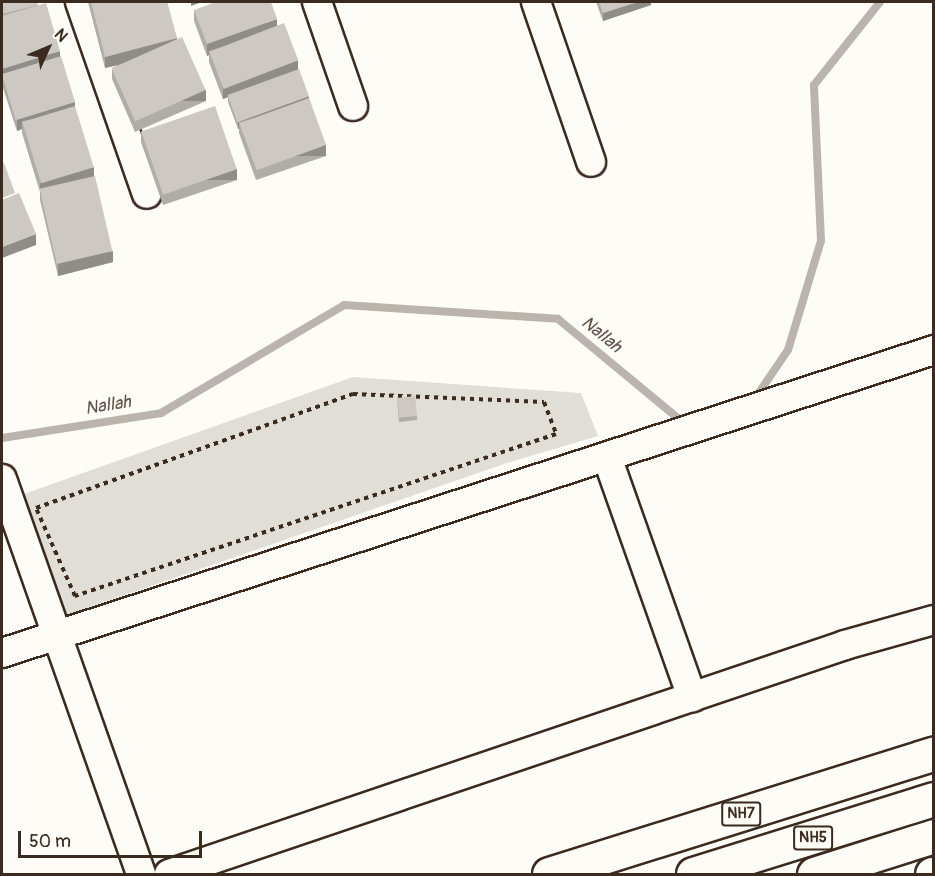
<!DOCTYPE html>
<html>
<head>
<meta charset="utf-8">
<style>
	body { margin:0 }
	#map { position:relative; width:935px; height:876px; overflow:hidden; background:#fdfcf7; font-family:Pangolin,sans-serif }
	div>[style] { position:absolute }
	.green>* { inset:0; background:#e1ded7 }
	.stream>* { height:8px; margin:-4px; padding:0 4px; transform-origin:4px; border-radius:4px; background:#bbb4ad }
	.path>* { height:4px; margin-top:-2px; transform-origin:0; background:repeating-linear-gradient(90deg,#3b2a1e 0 4.5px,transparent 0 9px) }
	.roads { filter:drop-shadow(2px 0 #3b2a1e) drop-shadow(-2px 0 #3b2a1e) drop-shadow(0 2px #3b2a1e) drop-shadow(0 -2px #3b2a1e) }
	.minor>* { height:28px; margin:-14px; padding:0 14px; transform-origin:14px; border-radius:14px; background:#fdfcf7 }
	.trunk>* { height:33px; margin:-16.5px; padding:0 16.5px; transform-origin:16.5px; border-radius:16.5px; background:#fdfcf7 }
	.wall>* { inset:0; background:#b0aca7 }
	.shaded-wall>* { inset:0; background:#908c88; transform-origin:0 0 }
	.building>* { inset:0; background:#cdc8c2; transform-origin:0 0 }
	span { translate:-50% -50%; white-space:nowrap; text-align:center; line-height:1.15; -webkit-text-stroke:5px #fdfcf7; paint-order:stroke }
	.shield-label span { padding:2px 4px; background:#fdfcf7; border:2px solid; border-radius:4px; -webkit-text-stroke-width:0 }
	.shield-label { font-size:15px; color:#3b2a1e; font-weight:700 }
	.water-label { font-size:18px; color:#615349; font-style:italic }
	.frame { position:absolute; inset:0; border:3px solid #3b2a1e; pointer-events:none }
	.north { position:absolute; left:18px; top:18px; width:60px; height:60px; -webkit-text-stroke:4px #fdfcf7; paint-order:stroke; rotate:46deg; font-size:16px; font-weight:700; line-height:24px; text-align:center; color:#3b2a1e }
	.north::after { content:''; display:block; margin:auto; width:21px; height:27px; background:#3b2a1e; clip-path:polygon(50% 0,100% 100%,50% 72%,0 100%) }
	.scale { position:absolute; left:18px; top:831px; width:184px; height:27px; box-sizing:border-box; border:3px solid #3b2a1e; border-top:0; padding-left:8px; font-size:18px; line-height:21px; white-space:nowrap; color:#3b2a1e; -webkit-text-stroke:4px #fdfcf7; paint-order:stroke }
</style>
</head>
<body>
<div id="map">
	<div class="green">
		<div style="clip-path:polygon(353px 377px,581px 393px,598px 436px,507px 463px,67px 615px,24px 494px)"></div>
	</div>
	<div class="stream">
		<div style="left:754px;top:400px;width:60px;rotate:-55.8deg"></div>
		<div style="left:788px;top:350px;width:114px;rotate:-73.2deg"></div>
		<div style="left:821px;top:241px;width:156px;rotate:-92.6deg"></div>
		<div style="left:814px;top:85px;width:106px;rotate:-51.5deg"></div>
		<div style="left:2px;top:438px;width:161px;rotate:-8.9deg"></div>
		<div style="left:161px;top:413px;width:212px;rotate:-30.5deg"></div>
		<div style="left:344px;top:305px;width:214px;rotate:3.7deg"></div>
		<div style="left:558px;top:319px;width:165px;rotate:39.6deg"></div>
	</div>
	<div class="path">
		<div style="left:353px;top:394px;width:191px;rotate:2.4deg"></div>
		<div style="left:544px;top:402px;width:34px;rotate:69deg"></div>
		<div style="left:556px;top:434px;width:508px;rotate:161.39deg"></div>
		<div style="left:75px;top:596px;width:96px;rotate:-113.9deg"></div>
		<div style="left:36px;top:508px;width:337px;rotate:-19.8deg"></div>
	</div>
	<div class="roads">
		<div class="minor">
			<div style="left:80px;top:2px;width:203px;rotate:70.8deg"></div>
			<div style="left:317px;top:2px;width:110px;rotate:70.9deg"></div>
			<div style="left:536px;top:2px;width:169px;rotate:71deg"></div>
			<div style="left:607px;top:457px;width:255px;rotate:70.5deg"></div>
			<div style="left:2px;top:479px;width:419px;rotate:70.6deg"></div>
			<div style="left:2px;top:653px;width:980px;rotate:-18.01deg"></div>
			<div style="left:169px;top:874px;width:714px;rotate:-18.71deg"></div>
			<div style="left:845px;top:645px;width:92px;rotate:-15.7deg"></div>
		</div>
		<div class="trunk">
			<div style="left:549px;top:874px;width:404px;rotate:-17.4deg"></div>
			<div style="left:693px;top:874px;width:252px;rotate:-17.3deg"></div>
			<div style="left:814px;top:874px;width:126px;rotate:-17.6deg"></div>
			<div style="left:932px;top:874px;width:2px"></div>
		</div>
	</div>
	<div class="wall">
		<div style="clip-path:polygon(2px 2px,38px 5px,60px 56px,94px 176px,113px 262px,58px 276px,40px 200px,40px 192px,22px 133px,22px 129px,17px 131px,2px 85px)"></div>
		<div style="clip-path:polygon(88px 2px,167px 2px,177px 39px,206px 101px,135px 132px,112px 79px,112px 68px,119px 65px,105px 68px)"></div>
		<div style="clip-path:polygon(596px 2px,651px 2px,651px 5px,603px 21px)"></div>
		<div style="clip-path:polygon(194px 10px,277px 25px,298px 69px,309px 98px,326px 156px,256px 180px,239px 133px,239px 129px,238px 129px,228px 102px,228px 97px,223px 99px,209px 62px,209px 55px,207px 56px,194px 21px)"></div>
		<div style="clip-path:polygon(141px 131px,237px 180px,163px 205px,141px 142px)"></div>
		<div style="clip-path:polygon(397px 399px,417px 416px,417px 420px,399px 422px)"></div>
	</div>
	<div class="shaded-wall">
		<div style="clip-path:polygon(191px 2px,202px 2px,191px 6px)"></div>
		<div style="clip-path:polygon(638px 2px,651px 2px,651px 5px,603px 21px,603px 13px)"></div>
		<div style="clip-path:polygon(277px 19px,277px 30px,209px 51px,209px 55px,207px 56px,207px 44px)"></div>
		<div style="clip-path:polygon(177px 38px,177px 50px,105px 68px,105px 57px)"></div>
		<div style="clip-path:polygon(60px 51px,60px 62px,2px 74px,2px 81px,2px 69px)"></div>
		<div style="clip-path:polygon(298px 60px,298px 71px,228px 95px,228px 97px,223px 99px,223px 88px)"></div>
		<div style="left:206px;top:90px;width:11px;height:77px;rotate:90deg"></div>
		<div style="clip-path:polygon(309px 96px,309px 103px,239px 122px,239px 129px,238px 129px,238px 122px)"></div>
		<div style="clip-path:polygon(75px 102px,75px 113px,22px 121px,22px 129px,17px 131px,17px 120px)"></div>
		<div style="left:326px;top:145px;width:11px;height:74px;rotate:90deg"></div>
		<div style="clip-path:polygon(94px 167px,94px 178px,40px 195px,40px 183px)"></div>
		<div style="left:237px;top:169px;width:11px;height:78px;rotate:90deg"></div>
		<div style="clip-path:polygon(36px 234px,36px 245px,2px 258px,2px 247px)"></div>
		<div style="clip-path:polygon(113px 251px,113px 262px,58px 276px,58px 264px)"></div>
	</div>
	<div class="building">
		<div style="clip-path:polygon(2px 2px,37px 2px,38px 5px,2px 14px)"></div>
		<div style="clip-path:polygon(91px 2px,167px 2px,177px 38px,105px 57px)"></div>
		<div style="clip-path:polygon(216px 2px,271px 2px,277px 19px,207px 44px,194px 10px)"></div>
		<div style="clip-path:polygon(599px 2px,638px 2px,603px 13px)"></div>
		<div style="clip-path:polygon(46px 3px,60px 51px,2px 69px,2px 16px)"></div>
		<div style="left:284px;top:23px;width:40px;height:80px;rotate:69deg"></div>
		<div style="left:182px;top:37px;width:58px;height:77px;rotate:66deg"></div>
		<div style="left:61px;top:56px;width:48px;height:62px;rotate:73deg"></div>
		<div style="left:299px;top:69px;width:29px;height:76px;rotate:70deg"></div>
		<div style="left:309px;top:98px;width:50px;height:74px;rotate:70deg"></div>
		<div style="left:75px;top:106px;width:64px;height:55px;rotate:73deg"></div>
		<div style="left:215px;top:106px;width:67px;height:78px;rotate:71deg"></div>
		<div style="clip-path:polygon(4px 163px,15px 193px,2px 198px,2px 164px)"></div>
		<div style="left:95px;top:176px;width:77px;height:57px;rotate:77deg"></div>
		<div style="clip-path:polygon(19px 193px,36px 234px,2px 247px,2px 200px)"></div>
		<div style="left:415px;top:396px;width:20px;height:18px;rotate:84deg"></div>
	</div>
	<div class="shield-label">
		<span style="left:741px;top:814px">NH7</span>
		<span style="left:813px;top:838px">NH5</span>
	</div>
	<div class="water-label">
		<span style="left:601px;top:335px;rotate:39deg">Nallah</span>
		<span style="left:108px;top:406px;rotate:-9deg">Nallah</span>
	</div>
	<div class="frame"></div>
	<div class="north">N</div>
	<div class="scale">50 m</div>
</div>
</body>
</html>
